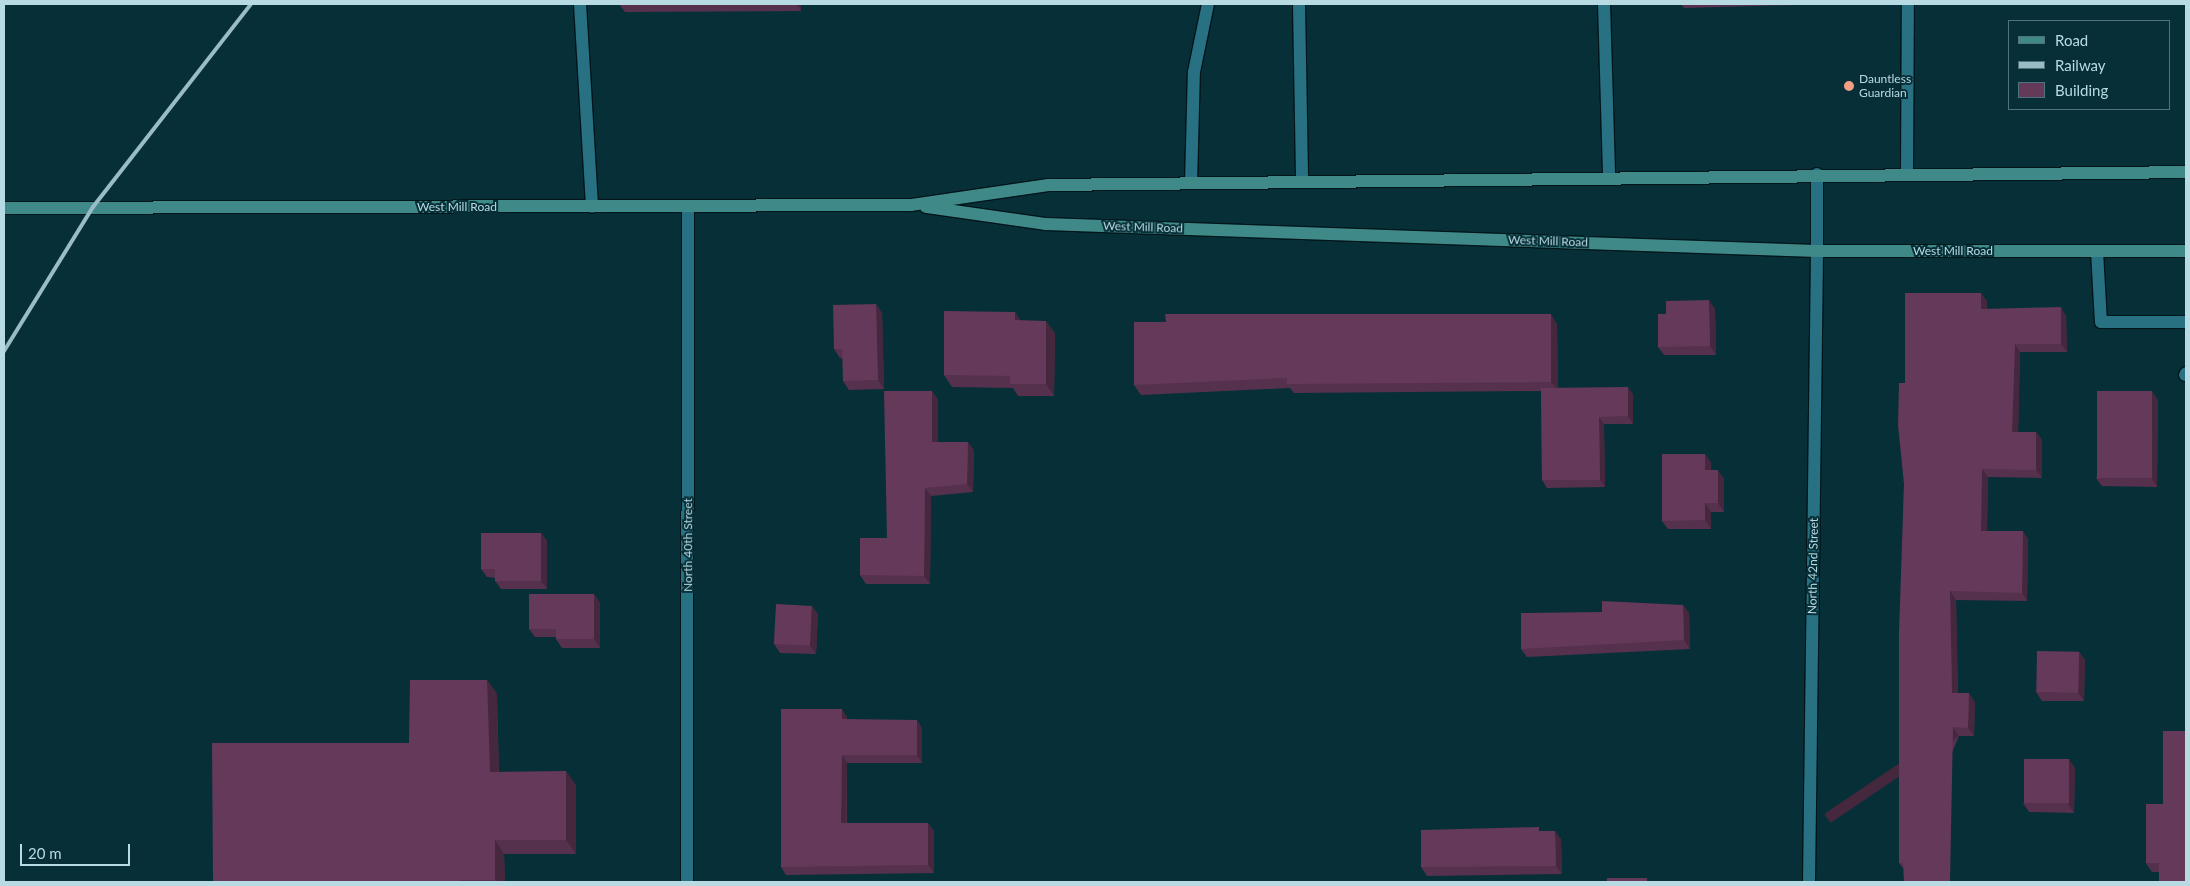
<!DOCTYPE html>
<html>
<head>
<meta charset="utf-8">
<style>
	body { margin:0 }
	#map { position:relative; width:2190px; height:886px; overflow:hidden; background:#072f38; font-family:Lato,sans-serif }
	div>[style] { position:absolute }
	.roads { filter:drop-shadow(1px 0 #01151b) drop-shadow(-1px 0 #01151b) drop-shadow(0 1px #01151b) drop-shadow(0 -1px #01151b) }
	.lane>* { height:12px; margin:-6px; padding:0 6px; transform-origin:6px; border-radius:6px; background:#287183 }
	.street>* { height:12px; margin:-6px; padding:0 6px; transform-origin:6px; border-radius:6px; background:#287183 }
	.secondary>* { height:12px; margin:-6px; padding:0 6px; transform-origin:6px; border-radius:6px; background:#3f8a88 }
	.rail>* { height:4px; margin:-2px; padding:0 2px; transform-origin:2px; border-radius:2px; background:#99bcc5 }
	.wall>* { inset:0; background:#56314d }
	.shaded-wall>* { inset:0; background:#46283e; transform-origin:0 0 }
	.building>* { inset:0; background:#643959; transform-origin:0 0 }
	.dots>* { width:14px; height:14px; translate:-50% -50%; box-sizing:border-box; border:2px solid #072f38; border-radius:50% }
	span { translate:-50% -50%; white-space:nowrap; text-align:center; line-height:1.15; -webkit-text-stroke:4px #072f38; paint-order:stroke }
	.poi-label { font-size:12px; color:#b8dae3 }
	.left { translate:0 -50%; text-align:left }
	.street-label { font-size:12px; color:#b8dae3 }
	.frame { position:absolute; inset:0; border:5px solid #b8dae3; pointer-events:none }
	.legend { position:absolute; left:2008px; top:20px; width:162px; height:90px; box-sizing:border-box; background:#072f38; border:1px solid #4e737c; margin:0; padding:6px 9px; list-style:none; font-size:15px; color:#b8dae3 }
	.legend li { display:flex; align-items:center; gap:10px; height:25px }
	.legend b { width:25px; border:1px solid #4e737c }
	.scale { position:absolute; left:20px; top:844px; width:110px; height:22px; box-sizing:border-box; border:2px solid #b8dae3; border-top:0; padding-left:6px; font-size:15px; line-height:18px; white-space:nowrap; color:#b8dae3; -webkit-text-stroke:4px #072f38; paint-order:stroke }
</style>
</head>
<body>
<div id="map">
	<div class="roads">
		<div class="lane">
			<div style="left:580px;top:4px;width:203px;rotate:86.6deg"></div>
			<div style="left:1299px;top:4px;width:177px;rotate:89deg"></div>
			<div style="left:1604px;top:4px;width:172px;rotate:88.3deg"></div>
			<div style="left:1907px;top:173px;width:169px;rotate:-89.7deg"></div>
			<div style="left:1191px;top:183px;width:111px;rotate:-88.5deg"></div>
			<div style="left:1194px;top:72px;width:69px;rotate:-78.4deg"></div>
			<div style="left:1817px;top:251px;width:77px;rotate:-90deg"></div>
			<div style="left:2097px;top:251px;width:71px;rotate:86.8deg"></div>
			<div style="left:2101px;top:322px;width:85px"></div>
			<div style="left:2185px;top:375px;width:2px;rotate:-63deg"></div>
		</div>
		<div class="street">
			<div style="left:687px;top:882px;width:675px;rotate:-89.92deg"></div>
			<div style="left:1809px;top:882px;width:631px;rotate:-89.27deg"></div>
		</div>
		<div class="secondary">
			<div style="left:926px;top:207px;width:121px;rotate:8.1deg"></div>
			<div style="left:1046px;top:224px;width:771px;rotate:2.01deg"></div>
			<div style="left:1817px;top:251px;width:369px"></div>
			<div style="left:4px;top:208px;width:907px;rotate:-0.19deg"></div>
			<div style="left:911px;top:205px;width:138px;rotate:-8.3deg"></div>
			<div style="left:1048px;top:185px;width:1138px;rotate:-0.65deg"></div>
		</div>
	</div>
	<div class="rail">
		<div style="left:4px;top:351px;width:169px;rotate:-58.3deg"></div>
		<div style="left:93px;top:207px;width:257px;rotate:-52.1deg"></div>
	</div>
	<div class="wall">
		<div style="clip-path:polygon(619px 4px,801px 4px,801px 11px,625px 12px)"></div>
		<div style="clip-path:polygon(1341px 4px,1525px 4px,1342px 5px)"></div>
		<div style="clip-path:polygon(1681px 4px,1830px 4px,1684px 8px)"></div>
		<div style="clip-path:polygon(1987px 301px,1987px 309px,2066px 316px,2067px 352px,2020px 352px,2018px 432px,2036px 432px,2042px 440px,2042px 478px,1988px 477px,1987px 531px,2028px 539px,2027px 601px,1956px 600px,1958px 693px,1975px 702px,1974px 736px,1959px 736px,1903px 868px,1899px 863px,1904px 484px)"></div>
		<div style="clip-path:polygon(876px 304px,882px 313px,884px 389px,849px 390px,843px 381px,843px 358px,840px 358px,834px 349px)"></div>
		<div style="clip-path:polygon(1715px 309px,1716px 355px,1664px 355px,1658px 347px,1666px 314px)"></div>
		<div style="clip-path:polygon(1020px 320px,1055px 333px,1054px 396px,1018px 396px,1013px 388px,952px 387px,944px 375px)"></div>
		<div style="clip-path:polygon(1557px 324px,1558px 388px,1633px 394px,1633px 424px,1604px 424px,1605px 487px,1547px 488px,1542px 480px,1541px 391px,1294px 393px,1290px 388px,1141px 395px,1134px 385px)"></div>
		<div style="clip-path:polygon(932px 391px,938px 400px,938px 442px,974px 450px,973px 492px,931px 496px,930px 584px,866px 584px,860px 575px,887px 538px)"></div>
		<div style="clip-path:polygon(2158px 400px,2157px 487px,2102px 486px,2096px 478px)"></div>
		<div style="clip-path:polygon(1711px 462px,1711px 470px,1724px 479px,1724px 512px,1711px 512px,1711px 529px,1668px 529px,1662px 521px)"></div>
		<div style="clip-path:polygon(541px 533px,547px 541px,547px 589px,501px 589px,495px 581px,495px 578px,487px 577px,481px 569px)"></div>
		<div style="clip-path:polygon(594px 594px,600px 603px,600px 648px,562px 648px,556px 639px,556px 637px,535px 637px,529px 629px)"></div>
		<div style="clip-path:polygon(1683px 605px,1689px 613px,1690px 649px,1527px 657px,1521px 649px)"></div>
		<div style="clip-path:polygon(818px 614px,816px 654px,780px 653px,774px 644px)"></div>
		<div style="clip-path:polygon(2079px 652px,2085px 660px,2084px 701px,2042px 701px,2036px 692px)"></div>
		<div style="clip-path:polygon(487px 680px,497px 694px,499px 772px,576px 785px,576px 854px,504px 854px,505px 882px,213px 882px,213px 881px,409px 743px)"></div>
		<div style="clip-path:polygon(847px 717px,847px 719px,922px 728px,922px 763px,847px 763px,847px 823px,928px 823px,934px 831px,934px 873px,786px 875px,781px 867px)"></div>
		<div style="clip-path:polygon(2075px 768px,2074px 813px,2029px 812px,2023px 803px)"></div>
		<div style="clip-path:polygon(2163px 804px,2159px 872px,2152px 872px,2146px 863px)"></div>
		<div style="clip-path:polygon(1542px 831px,1561px 839px,1562px 874px,1427px 876px,1421px 867px)"></div>
	</div>
	<div class="shaded-wall">
		<div style="clip-path:polygon(796px 4px,801px 4px,801px 11px)"></div>
		<div style="clip-path:polygon(1981px 293px,1987px 301px,1987px 317px,1981px 309px)"></div>
		<div style="clip-path:polygon(1709px 300px,1715px 309px,1716px 355px,1710px 346px)"></div>
		<div style="clip-path:polygon(876px 304px,882px 313px,884px 389px,878px 380px)"></div>
		<div style="clip-path:polygon(2061px 307px,2066px 316px,2067px 352px,2061px 344px)"></div>
		<div style="clip-path:polygon(1015px 312px,1023px 324px,1015px 320px)"></div>
		<div style="clip-path:polygon(1551px 314px,1557px 324px,1558px 391px,1551px 382px)"></div>
		<div style="clip-path:polygon(1046px 321px,1055px 333px,1054px 396px,1046px 384px)"></div>
		<div style="clip-path:polygon(2015px 344px,2020px 352px,2018px 440px,2012px 432px)"></div>
		<div style="clip-path:polygon(1628px 387px,1633px 394px,1633px 424px,1628px 416px)"></div>
		<div style="clip-path:polygon(932px 391px,938px 400px,938px 450px,932px 442px)"></div>
		<div style="clip-path:polygon(2152px 391px,2158px 400px,2157px 487px,2151px 478px)"></div>
		<div style="clip-path:polygon(1599px 417px,1604px 424px,1605px 487px,1600px 480px)"></div>
		<div style="clip-path:polygon(2036px 432px,2042px 440px,2042px 478px,2036px 470px)"></div>
		<div style="clip-path:polygon(968px 442px,974px 450px,973px 492px,967px 484px)"></div>
		<div style="clip-path:polygon(1705px 454px,1711px 462px,1710px 479px,1705px 470px)"></div>
		<div style="clip-path:polygon(1982px 469px,1988px 477px,1987px 539px,1981px 531px)"></div>
		<div style="clip-path:polygon(1718px 470px,1724px 479px,1724px 512px,1718px 503px)"></div>
		<div style="clip-path:polygon(925px 488px,931px 496px,930px 584px,924px 576px)"></div>
		<div style="clip-path:polygon(1705px 503px,1711px 512px,1711px 529px,1705px 520px)"></div>
		<div style="clip-path:polygon(2023px 531px,2028px 539px,2027px 601px,2022px 593px)"></div>
		<div style="clip-path:polygon(541px 533px,547px 541px,547px 589px,541px 581px)"></div>
		<div style="clip-path:polygon(1950px 591px,1956px 600px,1958px 701px,1952px 693px)"></div>
		<div style="clip-path:polygon(594px 594px,600px 603px,600px 648px,594px 639px)"></div>
		<div style="clip-path:polygon(1683px 605px,1689px 613px,1690px 649px,1684px 640px)"></div>
		<div style="clip-path:polygon(812px 606px,818px 614px,816px 654px,810px 646px)"></div>
		<div style="clip-path:polygon(2079px 652px,2085px 660px,2084px 701px,2078px 693px)"></div>
		<div style="clip-path:polygon(487px 680px,497px 694px,499px 786px,490px 772px)"></div>
		<div style="clip-path:polygon(1969px 693px,1975px 702px,1974px 736px,1968px 728px)"></div>
		<div style="clip-path:polygon(842px 709px,847px 717px,847px 727px,842px 719px)"></div>
		<div style="clip-path:polygon(917px 720px,922px 728px,922px 763px,917px 755px)"></div>
		<div style="left:1953px;top:727px;width:11px;height:155px;rotate:56deg"></div>
		<div style="clip-path:polygon(842px 755px,847px 763px,846px 831px,841px 823px)"></div>
		<div style="clip-path:polygon(2069px 759px,2075px 768px,2074px 813px,2068px 804px)"></div>
		<div style="clip-path:polygon(566px 771px,576px 785px,576px 854px,566px 840px)"></div>
		<div style="clip-path:polygon(928px 823px,934px 831px,934px 873px,928px 865px)"></div>
		<div style="clip-path:polygon(1555px 831px,1561px 839px,1562px 874px,1556px 866px)"></div>
		<div style="clip-path:polygon(495px 840px,504px 854px,505px 882px,497px 882px,495px 880px)"></div>
	</div>
	<div class="building">
		<div style="clip-path:polygon(1905px 293px,1981px 293px,1981px 309px,2061px 307px,2061px 344px,2015px 344px,2012px 432px,2036px 432px,2036px 470px,1982px 469px,1981px 531px,2023px 531px,2022px 593px,1950px 591px,1952px 693px,1969px 693px,1968px 728px,1953px 727px,1950px 882px,1904px 882px,1903px 863px,1899px 863px,1899px 632px,1904px 484px,1898px 425px,1899px 383px,1905px 383px)"></div>
		<div style="clip-path:polygon(1709px 300px,1710px 346px,1658px 347px,1658px 314px,1666px 314px,1666px 301px)"></div>
		<div style="clip-path:polygon(876px 304px,878px 380px,843px 381px,842px 349px,834px 349px,833px 305px)"></div>
		<div style="clip-path:polygon(944px 311px,1015px 312px,1015px 320px,1046px 321px,1046px 384px,1010px 384px,1010px 376px,944px 375px)"></div>
		<div style="clip-path:polygon(1165px 314px,1551px 314px,1551px 382px,1287px 384px,1287px 378px,1134px 385px,1134px 322px,1166px 322px)"></div>
		<div style="clip-path:polygon(1628px 387px,1628px 416px,1599px 417px,1600px 480px,1542px 480px,1541px 388px)"></div>
		<div style="clip-path:polygon(884px 391px,932px 391px,932px 442px,968px 442px,967px 484px,925px 488px,924px 576px,860px 575px,860px 538px,887px 538px)"></div>
		<div style="left:2097px;top:391px;width:55px;height:87px"></div>
		<div style="clip-path:polygon(1662px 454px,1705px 454px,1705px 470px,1718px 470px,1718px 503px,1705px 503px,1705px 520px,1662px 521px)"></div>
		<div style="clip-path:polygon(481px 533px,541px 533px,541px 581px,495px 581px,495px 569px,481px 569px)"></div>
		<div style="clip-path:polygon(529px 594px,594px 594px,594px 639px,556px 639px,556px 629px,529px 629px)"></div>
		<div style="clip-path:polygon(1602px 601px,1683px 605px,1684px 640px,1521px 649px,1521px 613px,1602px 612px)"></div>
		<div style="left:776px;top:604px;width:36px;height:40px;rotate:3deg"></div>
		<div style="left:2037px;top:651px;width:42px;height:41px;rotate:1deg"></div>
		<div style="clip-path:polygon(410px 680px,487px 680px,490px 772px,566px 771px,566px 840px,495px 840px,495px 880px,460px 880px,460px 882px,250px 882px,250px 881px,213px 881px,212px 743px,409px 743px)"></div>
		<div style="clip-path:polygon(781px 709px,842px 709px,842px 719px,917px 720px,917px 755px,842px 755px,841px 823px,928px 823px,928px 865px,781px 867px)"></div>
		<div style="clip-path:polygon(2163px 731px,2186px 731px,2186px 882px,2159px 882px,2159px 863px,2146px 863px,2146px 804px,2163px 804px)"></div>
		<div style="left:2024px;top:759px;width:45px;height:44px"></div>
		<div style="clip-path:polygon(1539px 827px,1539px 831px,1555px 831px,1556px 866px,1421px 867px,1421px 830px)"></div>
		<div style="left:1607px;top:878px;width:40px;height:4px"></div>
	</div>
	<div class="dots">
		<div style="left:1849px;top:86px;background:#f49e86"></div>
	</div>
	<div class="poi-label">
		<span class="left" style="left:1859px;top:86px">Dauntless<br>Guardian</span>
	</div>
	<div class="street-label">
		<span style="left:457px;top:207px">West Mill Road</span>
		<span style="left:1143px;top:227px;rotate:2deg">West Mill Road</span>
		<span style="left:1548px;top:241px;rotate:2deg">West Mill Road</span>
		<span style="left:1953px;top:251px">West Mill Road</span>
		<span style="left:688px;top:545px;rotate:-90deg">North 40th Street</span>
		<span style="left:1813px;top:566px;rotate:-89deg">North 42nd Street</span>
	</div>
	<div class="frame"></div>
	<ul class="legend">
	<li><b style="height:6px;background:#3f8a88"></b>Road</li>
	<li><b style="height:6px;background:#99bcc5"></b>Railway</li>
	<li><b style="height:14px;background:#643959"></b>Building</li>
	</ul>
	<div class="scale">20 m</div>
</div>
</body>
</html>
